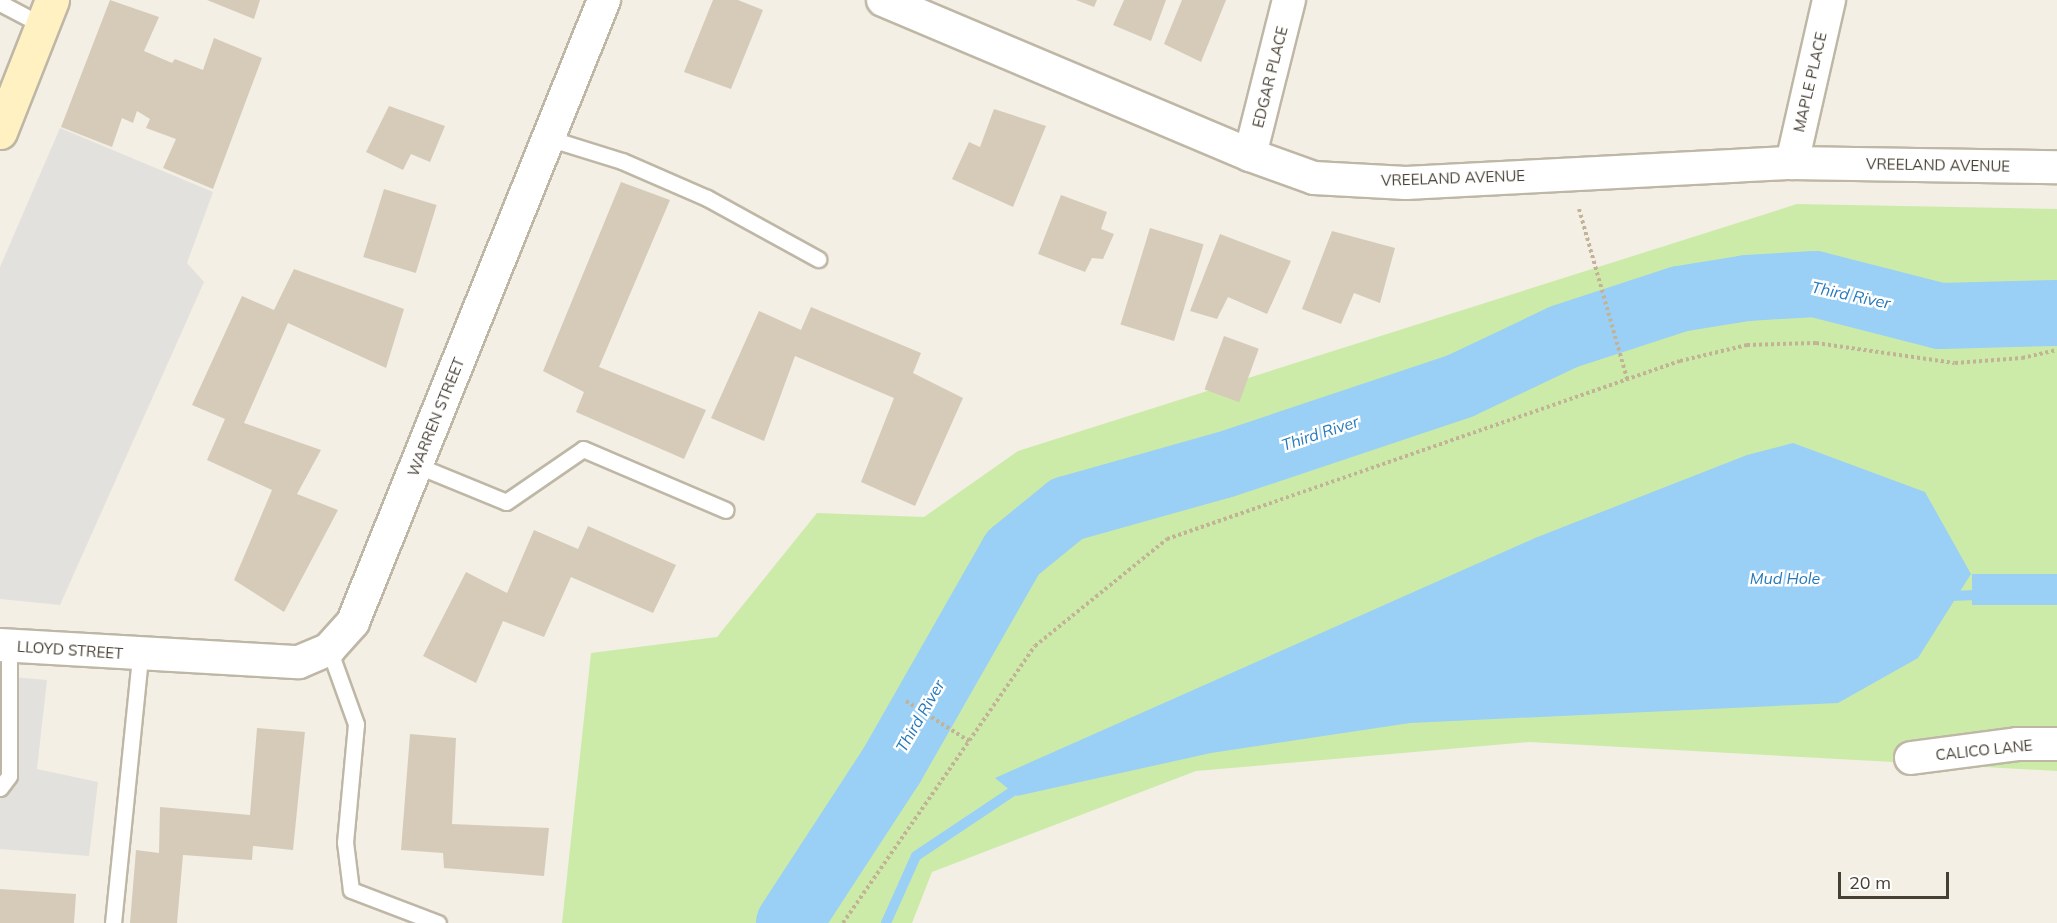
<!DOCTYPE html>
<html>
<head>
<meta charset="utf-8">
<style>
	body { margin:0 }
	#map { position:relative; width:2057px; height:923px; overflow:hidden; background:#f3efe4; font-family:Mulish,sans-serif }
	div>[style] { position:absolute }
	.green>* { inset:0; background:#cceba9 }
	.parking>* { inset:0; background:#e3e1dd }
	.water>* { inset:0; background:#9acff6; transform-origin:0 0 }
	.stream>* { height:10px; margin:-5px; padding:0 5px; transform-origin:5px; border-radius:5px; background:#9acff6 }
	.river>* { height:66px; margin:-33px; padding:0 33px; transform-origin:33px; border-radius:33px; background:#9acff6 }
	.building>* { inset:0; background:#d6cbb8; transform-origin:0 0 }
	.path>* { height:4px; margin-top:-2px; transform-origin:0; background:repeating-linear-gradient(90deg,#c2b396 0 3px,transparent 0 6px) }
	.roads { filter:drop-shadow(2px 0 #bfb7a6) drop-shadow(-2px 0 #bfb7a6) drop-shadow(0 2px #bfb7a6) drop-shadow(0 -2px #bfb7a6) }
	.service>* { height:15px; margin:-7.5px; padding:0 7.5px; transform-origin:7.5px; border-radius:7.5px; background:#fff }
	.minor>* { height:32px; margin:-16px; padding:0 16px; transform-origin:16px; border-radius:16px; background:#fff }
	.secondary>* { height:33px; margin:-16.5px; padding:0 16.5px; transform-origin:16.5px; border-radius:16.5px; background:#fff1c2 }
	span { translate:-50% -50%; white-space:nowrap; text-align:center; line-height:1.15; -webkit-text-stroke:5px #fff; paint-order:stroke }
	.street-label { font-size:15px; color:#463f33 }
	.water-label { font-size:16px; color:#2579ba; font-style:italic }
	.scale { position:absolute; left:1838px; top:872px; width:111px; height:27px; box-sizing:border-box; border:3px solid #463f33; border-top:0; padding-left:8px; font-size:18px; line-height:21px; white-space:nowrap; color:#463f33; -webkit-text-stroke:4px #fff; paint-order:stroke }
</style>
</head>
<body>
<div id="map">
	<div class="green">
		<div style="clip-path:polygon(1797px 204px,2057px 209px,2057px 771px,1530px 742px,1196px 771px,932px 872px,912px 923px,562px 923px,591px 653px,717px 637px,817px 513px,924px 517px,1018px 451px)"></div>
	</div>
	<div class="parking">
		<div style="clip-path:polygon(60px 128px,213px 192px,187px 263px,204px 282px,60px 605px,0 599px,0 267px)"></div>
		<div style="clip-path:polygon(0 676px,47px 680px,37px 769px,98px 782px,89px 856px,0 849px)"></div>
	</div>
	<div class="water">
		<div style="clip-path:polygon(1793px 443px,1925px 492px,1971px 574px,1918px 658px,1838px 703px,1410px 723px,1211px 753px,1017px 796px,995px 778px,1535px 538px,1747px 455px)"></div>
		<div style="left:2057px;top:574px;width:31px;height:85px;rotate:90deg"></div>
	</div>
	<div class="stream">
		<div style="left:1950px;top:596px;width:33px;rotate:-2deg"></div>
		<div style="left:886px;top:923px;width:73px;rotate:-65.9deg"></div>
		<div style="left:916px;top:856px;width:128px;rotate:-33.8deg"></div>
	</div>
	<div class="river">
		<div style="left:789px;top:923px;width:189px;rotate:-56.9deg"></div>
		<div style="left:892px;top:765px;width:244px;rotate:-60.3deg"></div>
		<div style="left:1013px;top:553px;width:70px;rotate:-39.2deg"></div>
		<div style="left:1067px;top:509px;width:163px;rotate:-15.7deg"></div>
		<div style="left:1224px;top:465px;width:249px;rotate:-18.5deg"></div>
		<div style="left:1460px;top:386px;width:114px;rotate:-25.4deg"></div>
		<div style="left:1563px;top:337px;width:122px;rotate:-18.1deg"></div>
		<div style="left:1679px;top:299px;width:69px;rotate:-9.2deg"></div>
		<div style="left:1747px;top:288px;width:68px;rotate:-3.4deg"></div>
		<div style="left:1815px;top:284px;width:129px;rotate:14.4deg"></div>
		<div style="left:1940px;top:316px;width:117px;rotate:-1.5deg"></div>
	</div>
	<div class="building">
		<div style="clip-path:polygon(110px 0,159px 17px,144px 51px,172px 63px,175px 59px,203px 70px,214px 38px,262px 58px,213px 189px,163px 168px,176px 139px,146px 128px,150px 119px,137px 111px,133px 123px,122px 118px,112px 147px,61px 127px)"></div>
		<div style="clip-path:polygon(207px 0,260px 0,254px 19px)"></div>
		<div style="clip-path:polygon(713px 0,738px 0,763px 10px,731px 89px,684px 72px)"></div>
		<div style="clip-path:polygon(1076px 0,1097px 0,1094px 7px)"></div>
		<div style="clip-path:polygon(1124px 0,1166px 0,1151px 41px,1113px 25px)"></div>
		<div style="clip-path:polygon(1182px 0,1226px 0,1201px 62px,1164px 44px)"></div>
		<div style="clip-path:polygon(389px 106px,445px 126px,430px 162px,411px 154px,403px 170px,366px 152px)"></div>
		<div style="clip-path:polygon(994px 109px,1046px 126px,1013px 207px,952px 179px,969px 142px,980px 147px)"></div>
		<div style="clip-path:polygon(621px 182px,670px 200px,599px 367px,706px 410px,684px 459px,576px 412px,584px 392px,543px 371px)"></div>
		<div style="left:384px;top:189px;width:55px;height:71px;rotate:17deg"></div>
		<div style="clip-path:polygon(1061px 195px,1107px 212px,1101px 229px,1114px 234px,1103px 259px,1092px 258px,1085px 272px,1038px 254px)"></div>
		<div style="left:1150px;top:228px;width:56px;height:101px;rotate:17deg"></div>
		<div style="clip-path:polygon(1332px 231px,1395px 248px,1380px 303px,1354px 293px,1341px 324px,1302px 309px)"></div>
		<div style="clip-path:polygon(1220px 234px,1291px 261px,1267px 314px,1228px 297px,1217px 319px,1190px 311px)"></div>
		<div style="clip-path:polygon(294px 269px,404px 309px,386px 368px,288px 323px,244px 423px,321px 450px,297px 494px,338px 510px,284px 612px,234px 580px,272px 490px,207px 460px,225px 419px,192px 405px,242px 296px,274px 310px)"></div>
		<div style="clip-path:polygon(811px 307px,921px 353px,913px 373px,963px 398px,915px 506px,861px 482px,894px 398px,795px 356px,764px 441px,711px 418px,759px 311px,801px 330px)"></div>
		<div style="left:1224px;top:336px;width:37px;height:57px;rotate:20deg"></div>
		<div style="clip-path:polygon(588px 526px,676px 565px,653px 613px,571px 577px,544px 637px,503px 621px,476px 683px,423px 656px,466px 572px,507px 593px,534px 530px,578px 549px)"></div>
		<div style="clip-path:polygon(257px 728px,305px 732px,293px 850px,253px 846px,252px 860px,183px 855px,177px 923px,130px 923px,136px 850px,159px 853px,160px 807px,250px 815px)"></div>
		<div style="clip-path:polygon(410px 734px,456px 738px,452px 824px,549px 828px,544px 876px,444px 868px,443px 853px,401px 850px)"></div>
		<div style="clip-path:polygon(0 889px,76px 894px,74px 923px,0 923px)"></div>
	</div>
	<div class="path">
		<div style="left:1579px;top:209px;width:177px;rotate:74.2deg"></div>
		<div style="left:906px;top:701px;width:75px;rotate:32.4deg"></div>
		<div style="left:843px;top:923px;width:337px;rotate:-55.3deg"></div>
		<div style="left:1035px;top:646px;width:170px;rotate:-39deg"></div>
		<div style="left:1167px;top:539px;width:543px;rotate:-19.14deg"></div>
		<div style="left:1680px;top:361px;width:69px;rotate:-13.4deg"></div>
		<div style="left:1747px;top:345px;width:69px;rotate:-1.7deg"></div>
		<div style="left:1816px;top:343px;width:140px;rotate:8.2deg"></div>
		<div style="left:1955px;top:363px;width:67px;rotate:-4.3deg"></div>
		<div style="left:2022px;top:358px;width:36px;rotate:-13deg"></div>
	</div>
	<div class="roads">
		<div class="service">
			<div style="left:0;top:3px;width:47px;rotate:27.6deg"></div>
			<div style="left:548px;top:138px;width:77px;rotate:17.3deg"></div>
			<div style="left:622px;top:161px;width:93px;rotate:23.5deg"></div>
			<div style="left:707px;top:198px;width:127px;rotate:28.8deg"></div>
			<div style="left:416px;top:465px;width:97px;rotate:22.3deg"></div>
			<div style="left:506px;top:502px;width:93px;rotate:-34.5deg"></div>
			<div style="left:583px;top:449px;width:155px;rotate:23.1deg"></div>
			<div style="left:329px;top:649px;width:80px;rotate:70.2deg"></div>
			<div style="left:356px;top:724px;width:119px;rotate:95.3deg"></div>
			<div style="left:345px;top:842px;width:48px;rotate:82.9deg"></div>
			<div style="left:351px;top:890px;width:93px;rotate:20.8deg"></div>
			<div style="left:0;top:788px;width:15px;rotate:-53deg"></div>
			<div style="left:9px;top:776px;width:130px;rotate:-90deg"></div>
			<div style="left:113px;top:923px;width:269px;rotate:-84.2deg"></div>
		</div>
		<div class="minor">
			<div style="left:883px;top:0;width:398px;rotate:22.9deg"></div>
			<div style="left:1250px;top:155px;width:68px;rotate:19.8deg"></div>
			<div style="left:1314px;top:178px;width:92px;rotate:3.1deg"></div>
			<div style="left:1406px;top:183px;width:387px;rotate:-3deg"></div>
			<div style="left:1792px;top:163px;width:265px;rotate:0.9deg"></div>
			<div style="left:1250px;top:155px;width:160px;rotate:-75.9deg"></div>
			<div style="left:1792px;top:163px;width:167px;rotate:-77.2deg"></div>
			<div style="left:0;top:645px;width:299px;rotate:3.3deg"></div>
			<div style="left:299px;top:662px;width:33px;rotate:-23deg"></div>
			<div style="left:329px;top:649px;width:36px;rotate:-48deg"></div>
			<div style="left:353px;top:622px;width:671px;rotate:-68.02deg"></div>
			<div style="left:1911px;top:758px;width:107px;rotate:-7.5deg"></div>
			<div style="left:2017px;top:744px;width:40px"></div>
		</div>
		<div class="secondary">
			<div style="left:0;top:132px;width:142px;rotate:-68.5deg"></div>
		</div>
	</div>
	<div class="street-label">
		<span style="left:1270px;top:77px;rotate:-76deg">EDGAR PLACE</span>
		<span style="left:1810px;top:82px;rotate:-77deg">MAPLE PLACE</span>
		<span style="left:1938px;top:165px;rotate:1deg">VREELAND AVENUE</span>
		<span style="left:1453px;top:178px;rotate:-2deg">VREELAND AVENUE</span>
		<span style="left:436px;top:417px;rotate:-68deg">WARREN STREET</span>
		<span style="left:70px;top:650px;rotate:4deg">LLOYD STREET</span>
		<span style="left:1984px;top:750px;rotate:-6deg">CALICO LANE</span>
	</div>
	<div class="water-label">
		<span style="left:1851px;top:295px;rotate:12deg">Third River</span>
		<span style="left:1320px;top:433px;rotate:-18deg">Third River</span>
		<span style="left:1785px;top:578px">Mud Hole</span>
		<span style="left:920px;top:716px;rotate:-60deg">Third River</span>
	</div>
	<div class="scale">20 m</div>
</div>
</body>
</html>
